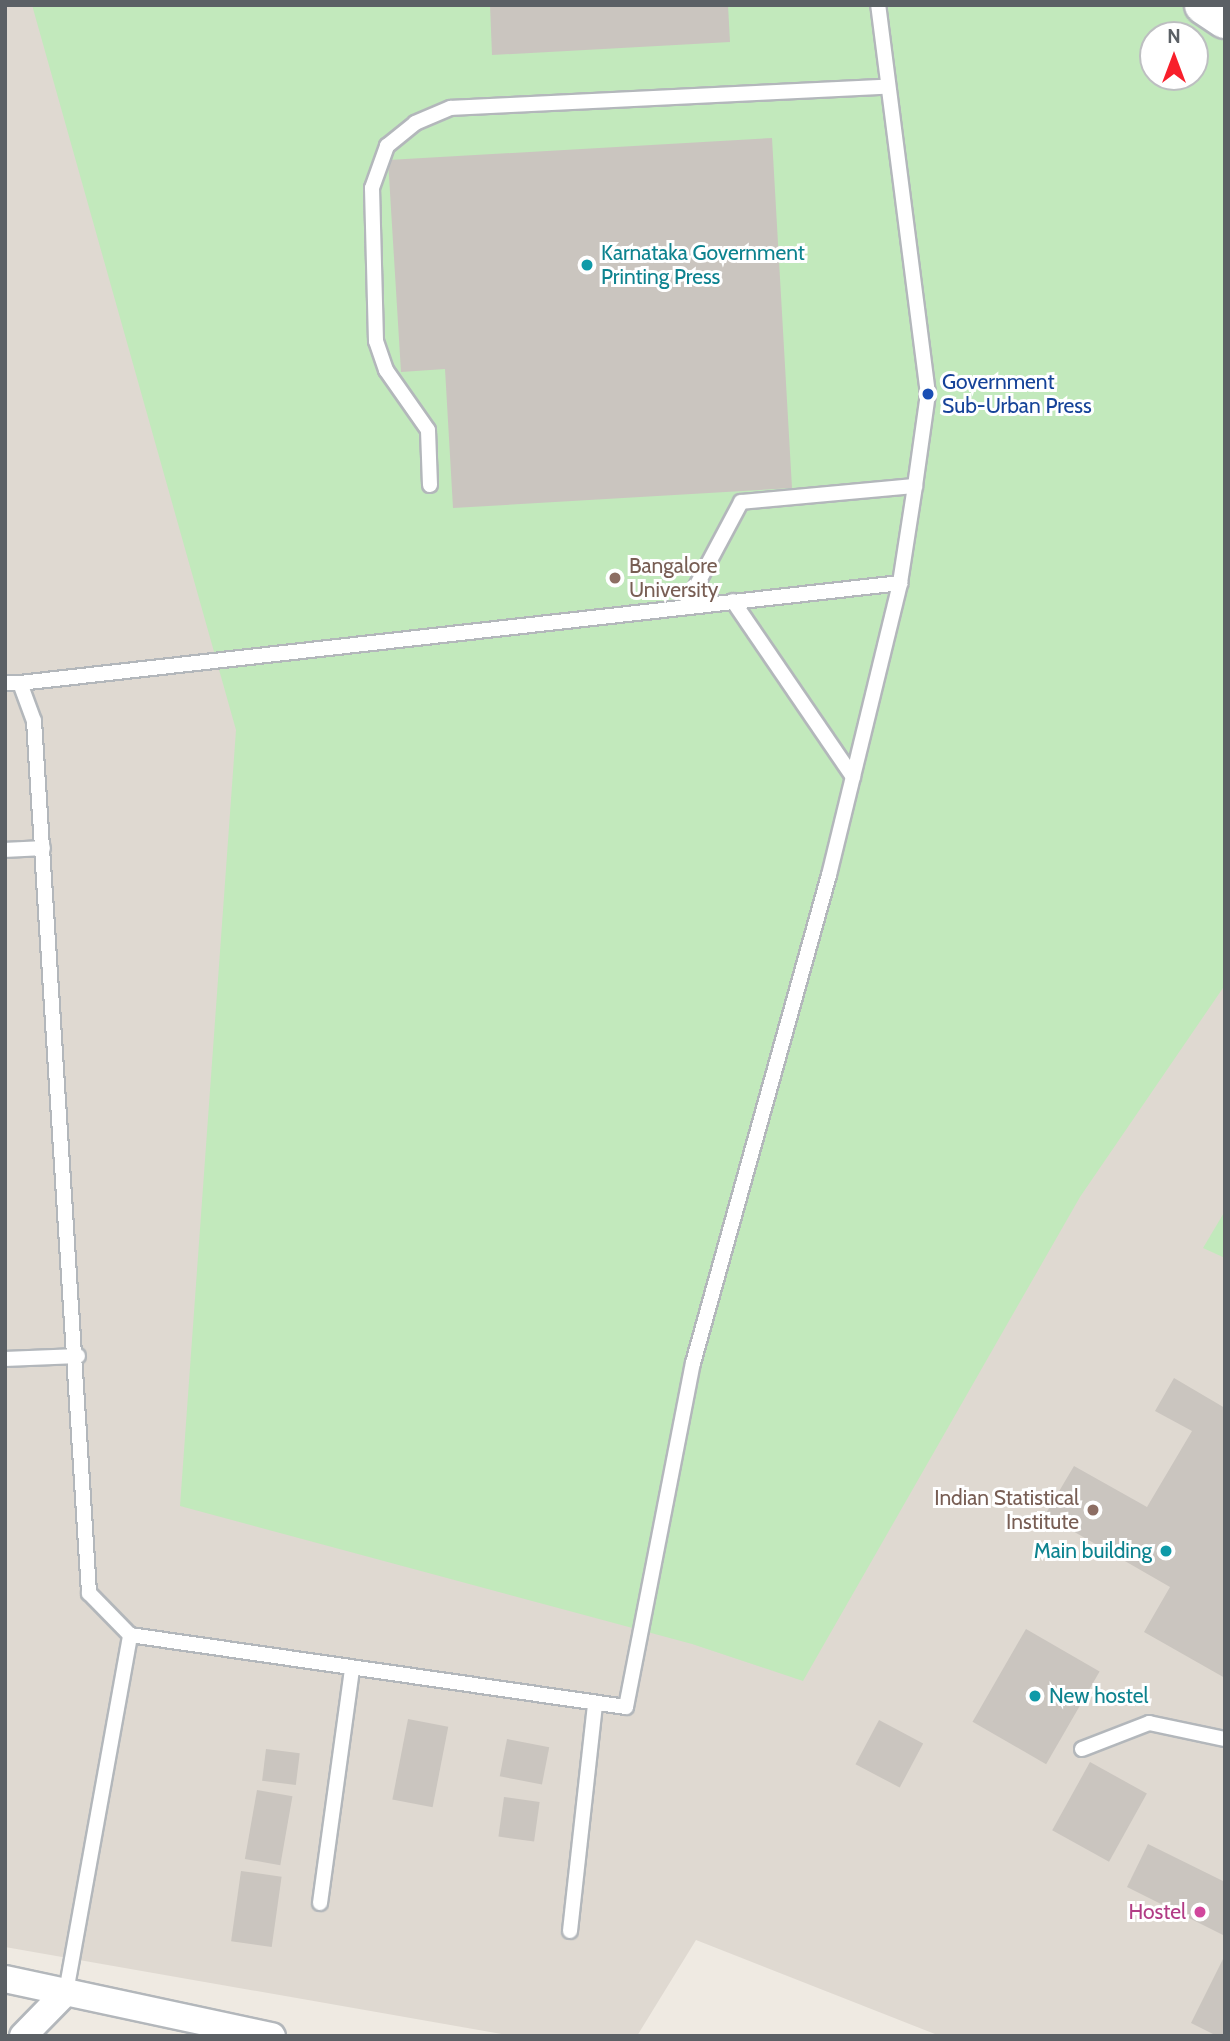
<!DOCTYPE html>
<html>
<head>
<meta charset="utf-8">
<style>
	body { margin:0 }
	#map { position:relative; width:1230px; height:2041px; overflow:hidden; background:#efeae2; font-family:Cabin,sans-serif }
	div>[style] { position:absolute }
	.education>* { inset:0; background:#dfd9d1 }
	.green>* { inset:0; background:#c2e9bc }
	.building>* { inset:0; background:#cac5bf; transform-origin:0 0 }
	.roads { filter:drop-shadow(2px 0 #b3b7bb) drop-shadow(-2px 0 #b3b7bb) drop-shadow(0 2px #b3b7bb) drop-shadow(0 -2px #b3b7bb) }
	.lane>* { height:14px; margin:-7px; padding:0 7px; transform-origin:7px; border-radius:7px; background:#fff }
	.street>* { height:26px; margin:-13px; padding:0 13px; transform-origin:13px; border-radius:13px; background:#fff }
	.secondary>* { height:38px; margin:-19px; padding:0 19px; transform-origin:19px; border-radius:19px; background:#fff }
	.dots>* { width:19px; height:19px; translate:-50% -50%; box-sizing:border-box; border:4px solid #fff; border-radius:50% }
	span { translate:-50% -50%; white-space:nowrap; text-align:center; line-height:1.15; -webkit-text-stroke:6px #fff; paint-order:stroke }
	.culture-label { font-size:21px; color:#0d838f }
	.left { translate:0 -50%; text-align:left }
	.right { translate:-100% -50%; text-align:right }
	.transit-label { font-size:21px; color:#164399 }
	.education-label { font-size:21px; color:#785e54 }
	.hotel-label { font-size:21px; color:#b23c85 }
	.frame { position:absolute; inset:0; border:7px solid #5b6065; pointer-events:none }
	.north { position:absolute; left:1139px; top:21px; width:70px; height:70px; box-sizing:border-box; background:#fff; border:2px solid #bdbfc1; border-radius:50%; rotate:0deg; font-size:19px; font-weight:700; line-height:28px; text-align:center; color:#5b6065 }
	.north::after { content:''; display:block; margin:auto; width:24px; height:32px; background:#f81f2b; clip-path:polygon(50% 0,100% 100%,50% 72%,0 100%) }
</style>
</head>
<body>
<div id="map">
	<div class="education">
		<div style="clip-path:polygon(evenodd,5px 5px,1225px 5px,1225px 2036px,940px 2036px,696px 1940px,637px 2036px,513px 2036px,5px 1947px,5px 5px,1153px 35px,1195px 35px,1195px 77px,1153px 77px,1153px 35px)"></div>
	</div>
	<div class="green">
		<div style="clip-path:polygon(evenodd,32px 5px,1225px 5px,1225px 985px,1080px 1197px,803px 1681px,692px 1644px,180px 1506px,236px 730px,32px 5px,1153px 35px,1195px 35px,1195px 77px,1153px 77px,1153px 35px)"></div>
		<div style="clip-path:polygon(1225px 1211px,1225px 1258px,1203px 1248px)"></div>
	</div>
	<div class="building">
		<div style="clip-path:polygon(490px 5px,728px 5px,730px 42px,492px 55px)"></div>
		<div style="clip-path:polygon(772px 138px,792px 488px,453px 508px,445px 369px,401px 372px,388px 160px)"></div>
		<div style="clip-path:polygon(1174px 1378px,1225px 1408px,1225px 1678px,1144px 1632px,1170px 1587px,1045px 1515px,1074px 1466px,1147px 1507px,1192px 1431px,1155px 1411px)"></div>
		<div style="left:1026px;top:1629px;width:85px;height:107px;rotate:30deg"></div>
		<div style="left:408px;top:1719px;width:41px;height:82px;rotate:11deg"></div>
		<div style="left:879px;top:1720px;width:50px;height:50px;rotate:28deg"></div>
		<div style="left:507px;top:1739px;width:43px;height:38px;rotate:11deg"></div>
		<div style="left:266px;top:1749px;width:34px;height:32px;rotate:7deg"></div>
		<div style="left:1090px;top:1762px;width:65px;height:78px;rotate:29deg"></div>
		<div style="left:257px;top:1790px;width:36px;height:70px;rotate:10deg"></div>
		<div style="left:504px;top:1797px;width:36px;height:40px;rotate:8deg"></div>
		<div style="clip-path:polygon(1148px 1844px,1225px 1882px,1225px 1936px,1127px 1887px)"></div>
		<div style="left:241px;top:1871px;width:41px;height:71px;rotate:8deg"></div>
		<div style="clip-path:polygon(1225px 1955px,1225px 2036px,1217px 2036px,1191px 2023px)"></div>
	</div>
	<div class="roads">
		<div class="lane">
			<div style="left:430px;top:485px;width:55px;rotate:-92.1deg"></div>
			<div style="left:428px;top:430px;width:73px;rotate:-125deg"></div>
			<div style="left:386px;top:370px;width:31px;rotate:-109deg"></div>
			<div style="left:376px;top:341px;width:153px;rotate:-91.5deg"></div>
			<div style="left:372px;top:188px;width:45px;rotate:-70.3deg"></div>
			<div style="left:387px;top:146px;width:36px;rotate:-39deg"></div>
			<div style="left:415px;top:123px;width:39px;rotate:-23deg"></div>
			<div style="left:451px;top:108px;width:437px;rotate:-2.8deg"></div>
			<div style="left:733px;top:601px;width:213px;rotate:55.7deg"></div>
			<div style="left:685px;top:607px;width:119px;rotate:-61.9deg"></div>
			<div style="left:741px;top:502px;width:175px;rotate:-5.3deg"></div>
			<div style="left:5px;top:683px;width:15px"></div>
			<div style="left:20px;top:683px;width:40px;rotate:69.8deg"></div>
			<div style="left:34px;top:721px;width:874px;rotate:86.39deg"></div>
			<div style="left:89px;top:1593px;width:59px;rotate:45.7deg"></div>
			<div style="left:130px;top:1635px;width:501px;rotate:8.26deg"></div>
			<div style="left:626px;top:1707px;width:350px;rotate:-79deg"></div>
			<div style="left:693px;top:1363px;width:507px;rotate:-74.43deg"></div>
			<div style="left:829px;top:875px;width:301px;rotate:-76.3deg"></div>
			<div style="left:900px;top:583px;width:98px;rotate:-81.2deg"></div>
			<div style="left:915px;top:486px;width:93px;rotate:-82deg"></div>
			<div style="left:928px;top:394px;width:392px;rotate:-97.3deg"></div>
			<div style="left:20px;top:683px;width:886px;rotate:-6.48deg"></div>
			<div style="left:5px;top:850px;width:38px;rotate:-3deg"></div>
			<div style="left:5px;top:1359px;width:73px;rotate:-2.4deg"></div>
			<div style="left:1082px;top:1749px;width:72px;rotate:-21.2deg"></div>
			<div style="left:1149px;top:1723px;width:78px;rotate:11.9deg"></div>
			<div style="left:320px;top:1903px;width:237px;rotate:-82.2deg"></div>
			<div style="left:570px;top:1931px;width:228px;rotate:-83.7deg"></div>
			<div style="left:66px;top:1992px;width:363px;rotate:-79.8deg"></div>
		</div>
		<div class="street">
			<div style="left:5px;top:1979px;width:273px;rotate:12.1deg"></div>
			<div style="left:23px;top:2036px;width:62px;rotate:-45.7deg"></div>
		</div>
		<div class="secondary">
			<div style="left:1204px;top:5px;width:25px;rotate:34deg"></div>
		</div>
	</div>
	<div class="dots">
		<div style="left:587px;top:265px;background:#0f9aa8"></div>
		<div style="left:928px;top:394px;background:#1a4fb4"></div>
		<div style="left:615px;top:578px;background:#8d6e63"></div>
		<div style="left:1093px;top:1510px;background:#8d6e63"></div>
		<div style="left:1166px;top:1551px;background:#0f9aa8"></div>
		<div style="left:1035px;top:1696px;background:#0f9aa8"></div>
		<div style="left:1200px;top:1912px;background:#d1479c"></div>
	</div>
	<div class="culture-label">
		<span class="left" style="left:601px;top:265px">Karnataka Government<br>Printing Press</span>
		<span class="right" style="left:1152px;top:1551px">Main building</span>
		<span class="left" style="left:1049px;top:1696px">New hostel</span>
	</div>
	<div class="transit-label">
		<span class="left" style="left:942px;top:394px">Government<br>Sub-Urban Press</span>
	</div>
	<div class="education-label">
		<span class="left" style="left:629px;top:578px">Bangalore<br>University</span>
		<span class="right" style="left:1079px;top:1510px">Indian Statistical<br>Institute</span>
	</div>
	<div class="hotel-label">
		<span class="right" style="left:1186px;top:1912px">Hostel</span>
	</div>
	<div class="frame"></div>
	<div class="north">N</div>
</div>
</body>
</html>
